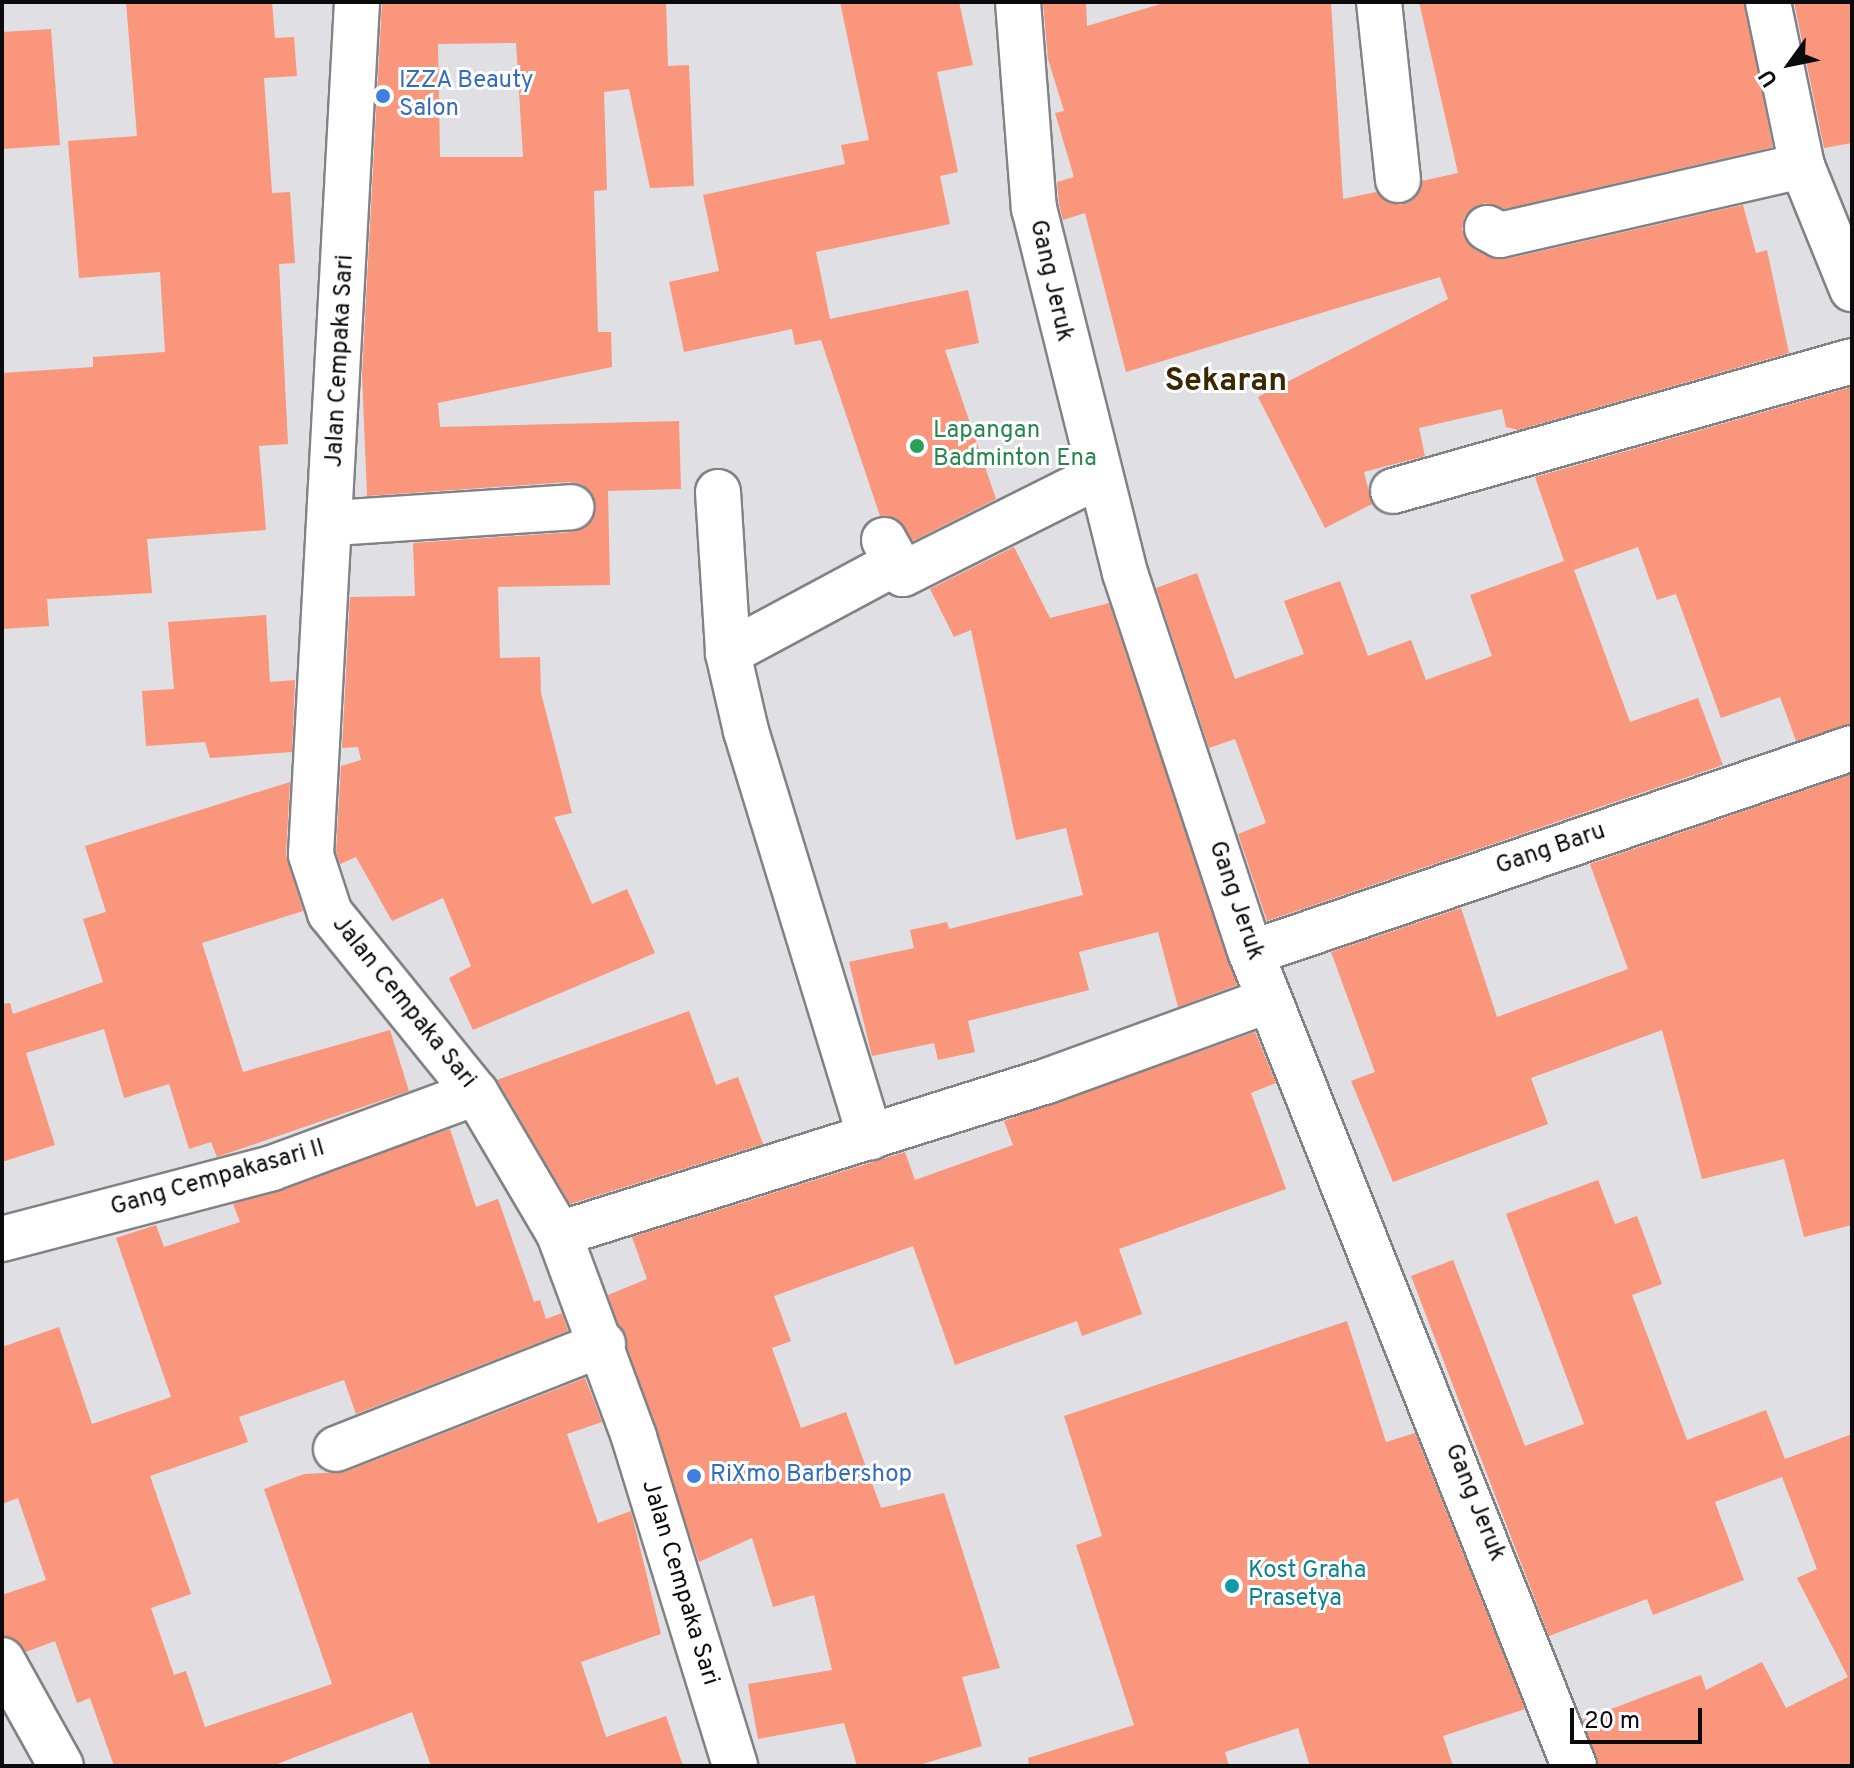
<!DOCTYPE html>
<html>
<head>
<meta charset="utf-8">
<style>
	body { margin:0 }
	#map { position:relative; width:1854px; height:1768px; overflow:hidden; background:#dfdfe4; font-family:Overpass,sans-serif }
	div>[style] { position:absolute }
	.building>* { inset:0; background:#f9967b }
	.roads { filter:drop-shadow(2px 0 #818286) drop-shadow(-2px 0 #818286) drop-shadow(0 2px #818286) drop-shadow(0 -2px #818286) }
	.minor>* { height:44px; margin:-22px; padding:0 22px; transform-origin:22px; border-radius:22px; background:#fff }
	.dots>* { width:22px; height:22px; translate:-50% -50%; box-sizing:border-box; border:4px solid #fff; border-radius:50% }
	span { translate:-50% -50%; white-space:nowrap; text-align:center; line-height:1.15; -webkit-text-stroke:6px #fff; paint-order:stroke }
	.shop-label { font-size:24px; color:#366cbe }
	.left { translate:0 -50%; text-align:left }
	.street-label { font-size:24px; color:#0b0b0d }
	.leisure-label { font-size:24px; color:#27864d }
	.culture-label { font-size:24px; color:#0d838f }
	.district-label { font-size:32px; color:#3d2702; font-weight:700 }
	.frame { position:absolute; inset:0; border:4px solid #0b0b0d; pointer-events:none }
	.north { position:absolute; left:1750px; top:24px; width:80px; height:80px; -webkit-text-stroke:6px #fff; paint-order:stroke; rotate:237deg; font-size:22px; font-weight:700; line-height:32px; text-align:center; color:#0b0b0d }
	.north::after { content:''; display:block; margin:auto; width:28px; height:36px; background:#0b0b0d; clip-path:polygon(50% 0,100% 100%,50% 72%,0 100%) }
	.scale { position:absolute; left:1570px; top:1708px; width:132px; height:36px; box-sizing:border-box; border:4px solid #0b0b0d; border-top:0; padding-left:10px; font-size:24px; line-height:28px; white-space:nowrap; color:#0b0b0d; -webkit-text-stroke:6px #fff; paint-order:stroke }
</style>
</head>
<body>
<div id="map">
	<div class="building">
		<div style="clip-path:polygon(126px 2px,272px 2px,275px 38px,294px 37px,297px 76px,264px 78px,272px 193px,290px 192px,295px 263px,279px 264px,288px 444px,259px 446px,266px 530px,147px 539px,152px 593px,47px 599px,49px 626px,2px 629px,2px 373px,93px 367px,93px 357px,165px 352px,160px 272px,79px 278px,68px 141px,137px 136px)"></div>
		<div style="clip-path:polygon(evenodd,382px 2px,666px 2px,668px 66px,689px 65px,694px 186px,650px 188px,629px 89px,604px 92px,607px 190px,594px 191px,598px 332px,611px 332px,612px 367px,438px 403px,440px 427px,679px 421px,681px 489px,608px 491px,610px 585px,498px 587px,500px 658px,540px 657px,541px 693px,572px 813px,554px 817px,592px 904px,627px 889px,655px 953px,473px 1030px,449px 978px,471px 966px,443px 898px,392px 921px,356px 857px,340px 864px,336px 852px,341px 766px,361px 760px,358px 747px,342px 748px,350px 597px,415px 596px,413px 543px,573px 532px,593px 519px,596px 505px,583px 485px,569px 482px,367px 496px,362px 374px,382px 2px,516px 43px,523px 157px,440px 157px,438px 44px,516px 43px)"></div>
		<div style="clip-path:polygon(840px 2px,959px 2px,973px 65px,937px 72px,958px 172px,940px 176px,950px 224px,816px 252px,830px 319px,968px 290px,979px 343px,945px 350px,996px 499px,913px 541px,897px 519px,880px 516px,821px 340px,795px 345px,792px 329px,684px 352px,669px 282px,719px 271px,703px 195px,845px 164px,841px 145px,869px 140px)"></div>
		<div style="clip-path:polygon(1043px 2px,1086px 2px,1087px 26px,1167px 2px,1331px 2px,1343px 199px,1376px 192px,1400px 205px,1413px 200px,1422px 181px,1458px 173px,1419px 2px,1744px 2px,1773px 147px,1504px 209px,1485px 203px,1465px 216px,1462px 230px,1475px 250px,1506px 259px,1743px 205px,1756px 253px,1767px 250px,1789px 353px,1518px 430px,1506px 427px,1502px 409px,1419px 428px,1425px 456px,1364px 472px,1372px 504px,1325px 528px,1258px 397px,1448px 299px,1440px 277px,1126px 372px,1085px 213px,1063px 220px,1059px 204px,1057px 182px,1074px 177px,1055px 113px,1064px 111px,1048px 59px)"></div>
		<div style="clip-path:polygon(1794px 2px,1852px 2px,1852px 143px,1824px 148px)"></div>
		<div style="clip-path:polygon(51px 29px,60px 145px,2px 149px,2px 32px)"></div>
		<div style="clip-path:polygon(1852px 387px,1852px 724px,1796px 741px,1780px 697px,1721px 718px,1676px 594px,1657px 600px,1638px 547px,1574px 570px,1630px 722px,1698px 698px,1723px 765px,1267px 921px,1238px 834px,1266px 823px,1235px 739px,1209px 748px,1156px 588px,1197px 573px,1235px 679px,1304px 654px,1284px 601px,1340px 581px,1368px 656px,1411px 640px,1426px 680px,1492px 656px,1470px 595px,1564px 561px,1535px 477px)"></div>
		<div style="clip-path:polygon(1014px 547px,1050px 618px,1109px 603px,1237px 985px,1178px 1007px,1158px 932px,1079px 952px,1089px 990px,968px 1021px,975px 1052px,938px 1060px,934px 1043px,872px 1056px,849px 962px,914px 948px,910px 930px,947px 922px,949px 929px,1083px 895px,1066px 828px,1016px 840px,971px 630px,954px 637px,930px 589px)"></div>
		<div style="clip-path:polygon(266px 615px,270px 682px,295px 680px,292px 752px,210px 758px,205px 742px,146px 746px,142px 691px,174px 689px,168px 622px)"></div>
		<div style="clip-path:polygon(1852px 774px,1852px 1225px,1804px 1237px,1784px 1159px,1702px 1179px,1662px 1030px,1531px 1078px,1548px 1124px,1393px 1182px,1351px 1081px,1375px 1072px,1331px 952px,1461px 908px,1497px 1017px,1628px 969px,1590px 864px)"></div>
		<div style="clip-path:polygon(290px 782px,286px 854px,303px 911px,202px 943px,243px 1072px,390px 1030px,409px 1091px,217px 1157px,211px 1142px,189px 1149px,169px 1084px,124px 1098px,104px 1029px,26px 1053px,55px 1145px,2px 1162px,2px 1004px,10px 1003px,13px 1014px,103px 982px,83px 919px,106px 912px,85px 846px)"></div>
		<div style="clip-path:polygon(689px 1011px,716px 1085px,738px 1077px,763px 1144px,570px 1204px,497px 1080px)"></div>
		<div style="clip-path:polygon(1255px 1032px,1276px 1083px,1251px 1093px,1286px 1189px,1119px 1249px,1142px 1314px,1082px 1336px,1077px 1321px,955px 1365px,913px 1246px,774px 1296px,791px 1341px,772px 1348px,801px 1428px,846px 1412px,881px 1508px,944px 1493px,1000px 1668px,962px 1677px,982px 1746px,916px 1766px,857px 1766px,844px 1723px,758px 1739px,748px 1684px,832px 1670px,814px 1595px,773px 1607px,752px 1538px,699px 1562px,608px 1295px,647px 1279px,632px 1237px,905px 1152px,915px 1180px,1013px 1145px,1004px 1121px)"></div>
		<div style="clip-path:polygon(450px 1129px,476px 1207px,498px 1199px,534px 1302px,540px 1300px,546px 1319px,562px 1313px,568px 1331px,356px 1414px,344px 1380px,239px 1417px,248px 1442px,150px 1476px,191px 1594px,151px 1608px,174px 1675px,186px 1671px,205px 1727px,332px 1684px,264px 1489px,304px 1474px,345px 1472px,585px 1378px,602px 1422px,567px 1434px,598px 1523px,631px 1511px,661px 1634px,581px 1662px,606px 1737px,666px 1716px,683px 1766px,431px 1766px,412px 1712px,272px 1766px,114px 1766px,90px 1698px,77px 1703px,55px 1641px,26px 1652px,2px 1635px,2px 1595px,46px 1580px,18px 1498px,2px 1504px,2px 1347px,59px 1327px,92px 1424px,171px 1397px,116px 1238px,156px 1225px,164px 1247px,240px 1222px,233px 1204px)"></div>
		<div style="clip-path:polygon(1598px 1180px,1615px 1224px,1637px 1216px,1662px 1284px,1632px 1295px,1687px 1440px,1766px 1410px,1785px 1459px,1852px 1434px,1852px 1766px,1598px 1766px,1582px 1720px,1701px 1675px,1706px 1690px,1762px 1662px,1786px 1708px,1848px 1677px,1797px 1578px,1817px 1569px,1782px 1477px,1715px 1502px,1744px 1580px,1653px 1615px,1647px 1599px,1549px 1636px,1411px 1276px,1453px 1260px,1525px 1446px,1584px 1424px,1506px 1214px)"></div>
		<div style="clip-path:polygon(1347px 1321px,1386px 1442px,1415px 1433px,1525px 1709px,1443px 1736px,1453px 1766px,1310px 1766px,1298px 1728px,1225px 1752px,1229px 1766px,1029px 1766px,1028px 1758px,1134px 1725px,1076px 1545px,1102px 1536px,1064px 1416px)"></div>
	</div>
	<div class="roads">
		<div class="minor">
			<div style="left:357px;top:2px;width:854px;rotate:93.09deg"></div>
			<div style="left:311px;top:855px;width:61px;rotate:71.9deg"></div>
			<div style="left:330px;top:913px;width:232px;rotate:51deg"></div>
			<div style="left:476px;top:1093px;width:164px;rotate:59.5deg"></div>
			<div style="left:559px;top:1234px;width:216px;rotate:69.7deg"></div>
			<div style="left:634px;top:1437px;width:344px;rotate:72.9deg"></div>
			<div style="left:1018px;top:2px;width:207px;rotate:85.6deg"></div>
			<div style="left:1034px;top:208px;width:376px;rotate:76deg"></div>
			<div style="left:1125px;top:573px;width:400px;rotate:71.7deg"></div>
			<div style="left:1251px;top:953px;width:875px;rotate:68.33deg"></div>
			<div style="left:1379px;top:2px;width:179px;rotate:83.9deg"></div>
			<div style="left:1768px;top:2px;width:167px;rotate:78.3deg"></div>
			<div style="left:1802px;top:166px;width:133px;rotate:67.9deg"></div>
			<div style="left:1487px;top:228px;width:15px;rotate:28deg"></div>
			<div style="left:1500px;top:235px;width:310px;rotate:-12.9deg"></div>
			<div style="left:1393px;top:491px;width:477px;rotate:-15.8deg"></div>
			<div style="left:718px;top:492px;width:161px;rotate:86.4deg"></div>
			<div style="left:728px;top:653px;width:80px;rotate:77deg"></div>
			<div style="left:746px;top:731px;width:425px;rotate:73deg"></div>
			<div style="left:333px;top:523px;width:239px;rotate:-3.8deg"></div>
			<div style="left:884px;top:540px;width:39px;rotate:61deg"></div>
			<div style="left:903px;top:574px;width:219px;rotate:-26.6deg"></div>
			<div style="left:728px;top:653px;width:186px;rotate:-28.2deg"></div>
			<div style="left:1251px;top:953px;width:635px;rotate:-18.83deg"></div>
			<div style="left:559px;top:1234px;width:511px;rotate:-17.41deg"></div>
			<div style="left:1047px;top:1081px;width:236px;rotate:-20deg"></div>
			<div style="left:2px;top:1239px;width:279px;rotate:-14.7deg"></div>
			<div style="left:272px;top:1168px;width:217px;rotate:-20.2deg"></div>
			<div style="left:336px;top:1449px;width:287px;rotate:-21.5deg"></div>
			<div style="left:2px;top:1660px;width:121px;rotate:60.9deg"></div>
		</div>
	</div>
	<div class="dots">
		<div style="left:383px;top:96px;background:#3f7fe0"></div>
		<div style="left:917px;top:446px;background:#2e9e5b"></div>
		<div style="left:694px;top:1476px;background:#3f7fe0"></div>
		<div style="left:1232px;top:1586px;background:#0f9aa8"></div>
	</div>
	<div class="shop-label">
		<span class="left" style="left:399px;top:96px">IZZA Beauty<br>Salon</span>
		<span class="left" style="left:710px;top:1476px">RiXmo Barbershop</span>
	</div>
	<div class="street-label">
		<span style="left:1050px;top:281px;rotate:77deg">Gang Jeruk</span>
		<span style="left:341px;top:361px;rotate:-87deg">Jalan Cempaka Sari</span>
		<span style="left:1551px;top:850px;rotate:-19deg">Gang Baru</span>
		<span style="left:1235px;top:901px;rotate:71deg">Gang Jeruk</span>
		<span style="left:403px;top:1003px;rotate:51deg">Jalan Cempaka Sari</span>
		<span style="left:218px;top:1179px;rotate:-16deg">Gang Cempakasari II</span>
		<span style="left:1474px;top:1503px;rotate:68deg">Gang Jeruk</span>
		<span style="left:679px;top:1583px;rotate:73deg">Jalan Cempaka Sari</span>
	</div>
	<div class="leisure-label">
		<span class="left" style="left:933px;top:446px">Lapangan<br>Badminton Ena</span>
	</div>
	<div class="culture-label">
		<span class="left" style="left:1248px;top:1586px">Kost Graha<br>Prasetya</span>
	</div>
	<div class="district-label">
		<span style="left:1226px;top:382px">Sekaran</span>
	</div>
	<div class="frame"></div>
	<div class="north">U</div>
	<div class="scale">20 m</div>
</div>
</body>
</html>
